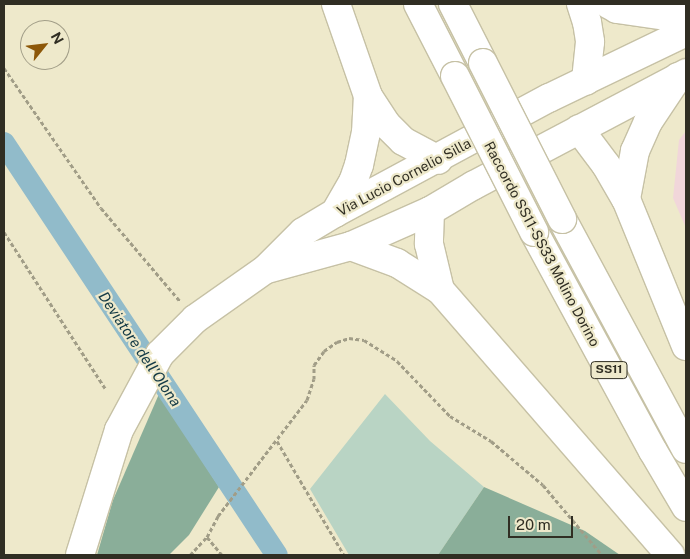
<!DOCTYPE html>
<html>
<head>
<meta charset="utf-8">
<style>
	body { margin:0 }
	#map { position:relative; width:690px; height:559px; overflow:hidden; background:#eee9cb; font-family:"Public Sans",sans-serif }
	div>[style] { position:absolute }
	.industrial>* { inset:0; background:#f1d6da }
	.green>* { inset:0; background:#b9d4c4 }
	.forest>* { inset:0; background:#8aae99 }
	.canal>* { height:22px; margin:-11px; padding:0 11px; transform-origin:11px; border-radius:11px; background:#91bbca }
	.path>* { height:3px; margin-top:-1.5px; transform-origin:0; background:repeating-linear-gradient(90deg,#a19d87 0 4px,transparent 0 6.5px) }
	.roads { filter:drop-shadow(1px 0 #c6c1a5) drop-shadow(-1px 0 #c6c1a5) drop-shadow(0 1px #c6c1a5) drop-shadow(0 -1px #c6c1a5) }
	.secondary>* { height:28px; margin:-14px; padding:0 14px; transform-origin:14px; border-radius:14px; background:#fff }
	.highway>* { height:28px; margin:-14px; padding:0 14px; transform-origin:14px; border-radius:14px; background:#fff }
	.bridges { filter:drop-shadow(1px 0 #c6c1a5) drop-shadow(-1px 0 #c6c1a5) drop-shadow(0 1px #c6c1a5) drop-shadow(0 -1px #c6c1a5) }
	.highway-bridge>* { height:28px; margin:-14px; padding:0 14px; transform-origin:14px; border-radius:14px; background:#fff }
	span { translate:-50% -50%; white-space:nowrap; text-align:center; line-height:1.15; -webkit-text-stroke:4.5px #eee9cb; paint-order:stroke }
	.shield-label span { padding:1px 4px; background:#eee9cb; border:1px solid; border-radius:4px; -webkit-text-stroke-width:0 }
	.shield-label { font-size:12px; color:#302e23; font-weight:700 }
	.street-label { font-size:14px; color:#302e23 }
	.water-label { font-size:15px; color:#123945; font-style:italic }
	.frame { position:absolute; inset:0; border:5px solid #302e23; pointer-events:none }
	.north { position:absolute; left:20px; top:20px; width:50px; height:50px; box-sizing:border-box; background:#eee9cb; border:1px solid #a29e88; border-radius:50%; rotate:61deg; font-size:14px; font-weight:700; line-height:20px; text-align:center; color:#302e23 }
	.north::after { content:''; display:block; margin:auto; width:18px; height:22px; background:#8d5809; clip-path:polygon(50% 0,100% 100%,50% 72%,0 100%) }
	.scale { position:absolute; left:508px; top:516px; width:65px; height:22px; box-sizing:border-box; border:2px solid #302e23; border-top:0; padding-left:6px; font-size:15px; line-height:18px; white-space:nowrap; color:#302e23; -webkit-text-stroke:4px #eee9cb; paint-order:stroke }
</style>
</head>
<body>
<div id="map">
	<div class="industrial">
		<div style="clip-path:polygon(686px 131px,686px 228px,673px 198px,679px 140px)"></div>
	</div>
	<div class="green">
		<div style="clip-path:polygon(385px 394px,430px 441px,484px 487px,438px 555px,349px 555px,310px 489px)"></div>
	</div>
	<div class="forest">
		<div style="clip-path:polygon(159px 394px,219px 487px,189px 535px,169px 555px,97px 555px,113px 500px)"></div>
		<div style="clip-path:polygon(484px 487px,585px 531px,620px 555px,438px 555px)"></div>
	</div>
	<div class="canal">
		<div style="left:4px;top:143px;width:494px;rotate:56.5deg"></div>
	</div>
	<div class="path">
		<div style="left:4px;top:68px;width:170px;rotate:55.3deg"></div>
		<div style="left:101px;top:208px;width:122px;rotate:49.7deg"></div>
		<div style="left:4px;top:232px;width:186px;rotate:57.1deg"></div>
		<div style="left:277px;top:441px;width:132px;rotate:59.6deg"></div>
		<div style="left:207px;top:537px;width:23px;rotate:50deg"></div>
		<div style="left:190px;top:555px;width:25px;rotate:-47deg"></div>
		<div style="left:207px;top:537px;width:24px;rotate:-62deg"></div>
		<div style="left:218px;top:516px;width:146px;rotate:-52.5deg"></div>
		<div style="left:307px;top:400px;width:22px;rotate:-72deg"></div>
		<div style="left:314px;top:379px;width:14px;rotate:-90deg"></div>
		<div style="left:314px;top:365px;width:17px;rotate:-54deg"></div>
		<div style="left:324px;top:351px;width:16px;rotate:-35deg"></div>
		<div style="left:337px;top:342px;width:13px;rotate:-18deg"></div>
		<div style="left:349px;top:338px;width:15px;rotate:8deg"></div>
		<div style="left:364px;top:340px;width:39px;rotate:32deg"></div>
		<div style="left:397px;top:361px;width:76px;rotate:46.1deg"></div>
		<div style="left:450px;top:416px;width:48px;rotate:31.4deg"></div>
		<div style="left:491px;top:441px;width:68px;rotate:40.2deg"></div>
		<div style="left:543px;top:485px;width:92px;rotate:49.9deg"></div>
	</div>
	<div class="roads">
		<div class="secondary">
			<div style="left:267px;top:269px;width:87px;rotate:-15.3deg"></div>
			<div style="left:351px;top:246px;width:86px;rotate:-23.9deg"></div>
			<div style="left:430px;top:211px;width:51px;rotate:-30.6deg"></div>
			<div style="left:474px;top:185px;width:240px;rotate:-27.8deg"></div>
			<div style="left:80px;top:555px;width:131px;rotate:-72.7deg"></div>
			<div style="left:119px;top:430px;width:86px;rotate:-61.7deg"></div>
			<div style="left:160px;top:354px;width:49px;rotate:-45deg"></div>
			<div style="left:195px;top:319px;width:87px;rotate:-35.2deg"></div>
			<div style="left:266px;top:269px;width:52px;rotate:-45deg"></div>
			<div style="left:303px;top:232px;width:37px;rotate:-31deg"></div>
			<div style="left:335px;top:213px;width:243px;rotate:-28.3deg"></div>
			<div style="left:549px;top:98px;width:152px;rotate:-25.7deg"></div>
		</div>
		<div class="highway">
			<div style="left:336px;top:4px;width:97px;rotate:70.8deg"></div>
			<div style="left:368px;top:96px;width:33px;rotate:57deg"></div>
			<div style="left:386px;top:124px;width:24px;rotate:45deg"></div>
			<div style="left:403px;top:141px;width:40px;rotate:28deg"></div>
			<div style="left:418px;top:4px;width:81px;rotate:62.8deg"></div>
			<div style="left:453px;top:4px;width:66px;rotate:63deg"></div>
			<div style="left:581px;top:4px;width:19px;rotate:72deg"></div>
			<div style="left:587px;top:22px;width:20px;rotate:81deg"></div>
			<div style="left:590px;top:42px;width:39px;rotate:96deg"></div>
			<div style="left:608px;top:4px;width:10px;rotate:29deg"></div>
			<div style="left:617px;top:9px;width:70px;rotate:8.2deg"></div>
			<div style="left:579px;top:129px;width:45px;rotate:53.1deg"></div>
			<div style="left:606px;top:165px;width:39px;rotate:60deg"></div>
			<div style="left:626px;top:199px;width:159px;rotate:67.8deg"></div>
			<div style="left:626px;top:199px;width:49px;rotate:-79.4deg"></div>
			<div style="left:635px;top:151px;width:32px;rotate:-66deg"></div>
			<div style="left:648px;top:122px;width:54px;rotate:-56.3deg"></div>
			<div style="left:430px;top:211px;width:33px;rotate:92deg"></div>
			<div style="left:429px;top:244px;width:47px;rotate:76.6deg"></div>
			<div style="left:335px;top:213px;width:36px;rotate:-60deg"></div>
			<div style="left:353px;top:182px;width:18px;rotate:-71deg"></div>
			<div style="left:359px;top:165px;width:33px;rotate:-78deg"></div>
			<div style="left:366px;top:133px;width:37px;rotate:-87deg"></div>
			<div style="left:562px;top:219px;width:261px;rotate:61.7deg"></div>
			<div style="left:534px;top:232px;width:249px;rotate:61.5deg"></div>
			<div style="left:653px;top:451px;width:65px;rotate:59.5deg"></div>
			<div style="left:351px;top:246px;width:49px;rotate:20.3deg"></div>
			<div style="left:397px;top:263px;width:51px;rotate:32.1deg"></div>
			<div style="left:440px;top:290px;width:351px;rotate:49deg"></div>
		</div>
	</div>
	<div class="bridges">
		<div class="highway-bridge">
			<div style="left:483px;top:63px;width:175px;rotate:63.1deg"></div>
			<div style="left:455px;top:76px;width:175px;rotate:63.1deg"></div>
		</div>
	</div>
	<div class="shield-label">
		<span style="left:609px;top:370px">SS11</span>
	</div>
	<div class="street-label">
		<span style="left:404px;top:177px;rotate:-28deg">Via Lucio Cornelio Silla</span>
		<span style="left:542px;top:244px;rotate:62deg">Raccordo SS11-SS33 Molino Dorino</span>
	</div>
	<div class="water-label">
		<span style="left:140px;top:349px;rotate:56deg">Deviatore dell'Olona</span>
	</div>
	<div class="frame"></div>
	<div class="north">N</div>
	<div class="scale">20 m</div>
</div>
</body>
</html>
